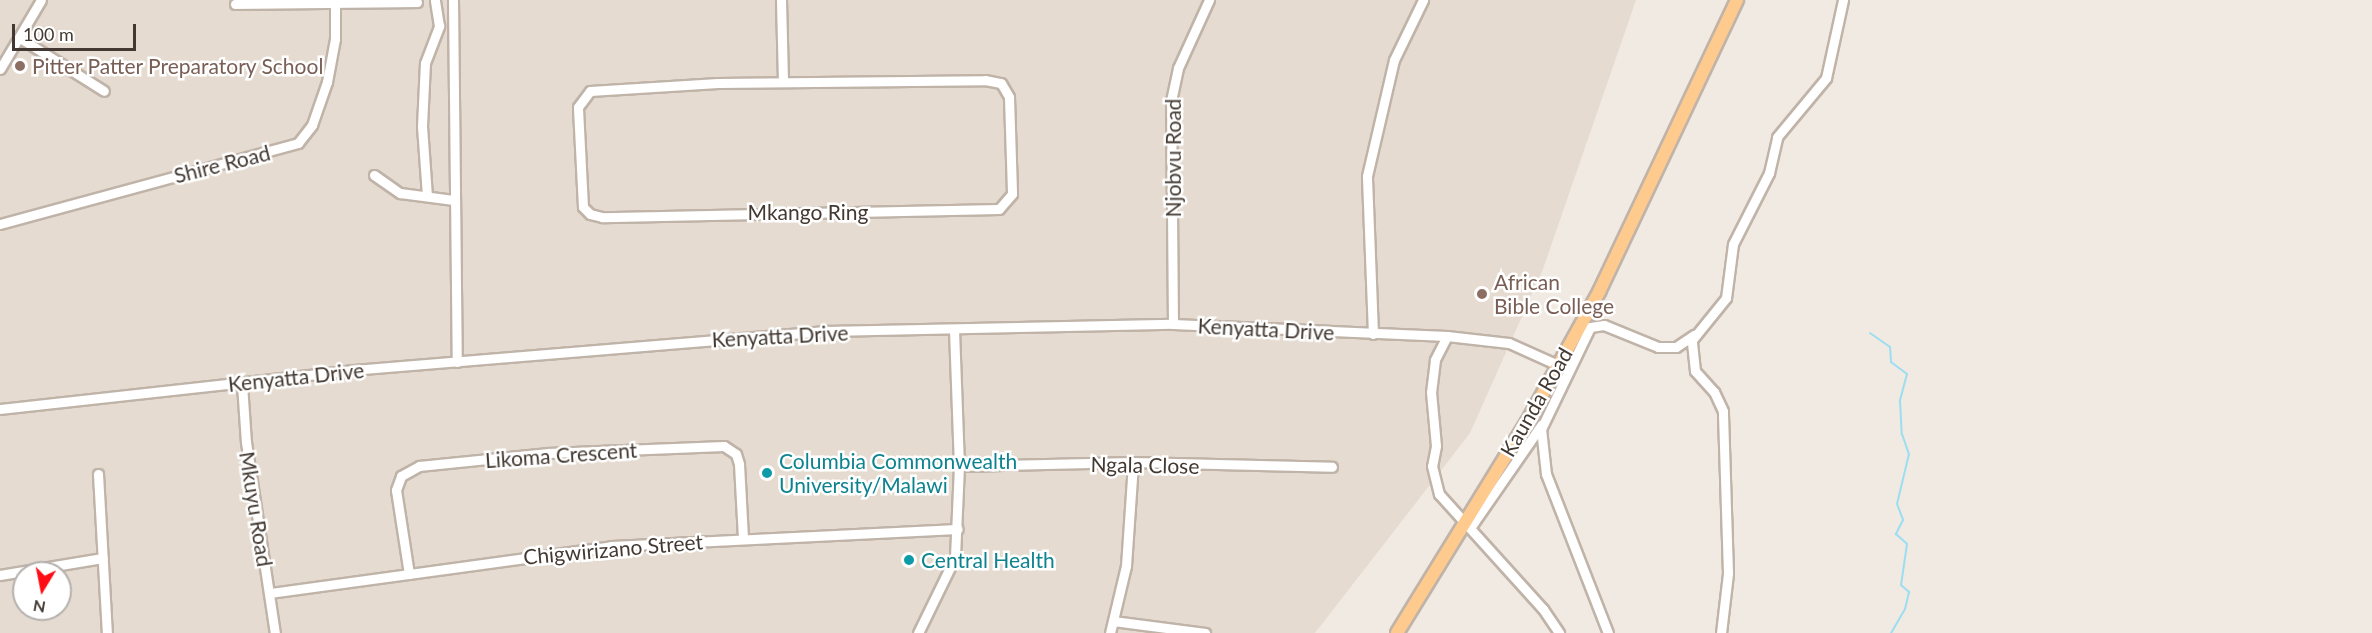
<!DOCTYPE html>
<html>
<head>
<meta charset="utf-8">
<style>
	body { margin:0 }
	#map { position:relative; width:2372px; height:633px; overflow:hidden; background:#f1eae2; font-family:Lato,sans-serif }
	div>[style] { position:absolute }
	.residential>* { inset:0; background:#e5dbd0 }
	.stream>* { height:2px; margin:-1px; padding:0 1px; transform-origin:1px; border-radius:1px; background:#9bdef1 }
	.roads { filter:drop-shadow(2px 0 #c0b3a8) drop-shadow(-2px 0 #c0b3a8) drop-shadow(0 2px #c0b3a8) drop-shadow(0 -2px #c0b3a8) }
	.minor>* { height:9px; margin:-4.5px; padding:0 4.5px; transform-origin:4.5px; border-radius:4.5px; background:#fff }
	.major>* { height:12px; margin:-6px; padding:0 6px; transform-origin:6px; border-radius:6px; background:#ffca8d }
	.dots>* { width:16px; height:16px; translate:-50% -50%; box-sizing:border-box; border:3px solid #fff; border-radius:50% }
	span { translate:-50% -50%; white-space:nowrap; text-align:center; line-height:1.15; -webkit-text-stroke:5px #fff; paint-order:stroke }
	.education-label { font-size:21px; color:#785e54 }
	.left { translate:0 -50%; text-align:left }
	.street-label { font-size:21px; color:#433932 }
	.culture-label { font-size:21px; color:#0d838f }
	.north { position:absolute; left:12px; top:561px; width:60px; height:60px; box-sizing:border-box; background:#fff; border:2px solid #b4b0ad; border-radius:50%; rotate:190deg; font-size:16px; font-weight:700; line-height:24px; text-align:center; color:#433932 }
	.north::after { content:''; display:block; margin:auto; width:21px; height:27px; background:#fe0d15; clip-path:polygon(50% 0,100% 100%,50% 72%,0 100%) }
	.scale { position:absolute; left:12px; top:24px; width:124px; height:27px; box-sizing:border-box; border:3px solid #433932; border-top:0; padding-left:8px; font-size:18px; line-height:21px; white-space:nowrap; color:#433932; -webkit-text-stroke:4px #fff; paint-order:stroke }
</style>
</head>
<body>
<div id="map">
	<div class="residential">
		<div style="clip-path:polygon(evenodd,0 0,1636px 0,1543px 269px,1470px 433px,1315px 633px,0 633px,0 0,24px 573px,60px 573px,60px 609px,24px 609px,24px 573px)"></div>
	</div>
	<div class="stream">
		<div style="left:1870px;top:333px;width:24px;rotate:35deg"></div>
		<div style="left:1890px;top:347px;width:15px;rotate:86deg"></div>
		<div style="left:1891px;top:362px;width:20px;rotate:37deg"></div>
		<div style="left:1907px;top:374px;width:28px;rotate:105deg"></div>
		<div style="left:1900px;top:401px;width:33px;rotate:87deg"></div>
		<div style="left:1902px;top:434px;width:21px;rotate:71deg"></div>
		<div style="left:1909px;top:454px;width:51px;rotate:103.5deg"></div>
		<div style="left:1897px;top:504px;width:17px;rotate:69deg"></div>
		<div style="left:1903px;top:520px;width:16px;rotate:117deg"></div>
		<div style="left:1896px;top:534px;width:15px;rotate:42deg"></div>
		<div style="left:1907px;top:544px;width:41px;rotate:98.3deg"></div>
		<div style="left:1901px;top:585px;width:11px;rotate:41deg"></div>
		<div style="left:1909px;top:592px;width:17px;rotate:103deg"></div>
		<div style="left:1905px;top:609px;width:28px;rotate:120deg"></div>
	</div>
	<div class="roads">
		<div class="minor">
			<div style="left:453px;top:0;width:362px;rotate:89.4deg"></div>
			<div style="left:781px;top:0;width:82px;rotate:88.6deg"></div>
			<div style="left:235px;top:4px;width:182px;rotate:-0.6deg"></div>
			<div style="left:20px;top:38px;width:99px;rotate:32.2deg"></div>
			<div style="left:0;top:69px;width:80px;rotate:-59.3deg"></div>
			<div style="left:985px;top:80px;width:16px;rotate:11deg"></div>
			<div style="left:1001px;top:83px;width:16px;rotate:60deg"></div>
			<div style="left:1009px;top:97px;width:97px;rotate:88.2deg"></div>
			<div style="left:1012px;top:194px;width:20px;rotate:131deg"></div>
			<div style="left:999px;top:209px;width:397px;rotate:178.8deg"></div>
			<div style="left:602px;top:217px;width:12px;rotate:-166deg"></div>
			<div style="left:590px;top:214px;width:10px;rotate:-135deg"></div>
			<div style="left:583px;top:207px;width:100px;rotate:-92.9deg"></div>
			<div style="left:578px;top:107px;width:20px;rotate:-53deg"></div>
			<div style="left:590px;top:91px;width:128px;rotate:-3.6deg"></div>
			<div style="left:718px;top:83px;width:267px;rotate:-0.6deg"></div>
			<div style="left:374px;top:175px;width:32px;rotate:35deg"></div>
			<div style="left:400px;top:193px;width:54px;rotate:7.4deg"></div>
			<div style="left:427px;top:196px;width:70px;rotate:-94.1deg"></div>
			<div style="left:422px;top:126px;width:63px;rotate:-87.3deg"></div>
			<div style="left:425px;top:63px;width:40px;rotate:-69deg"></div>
			<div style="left:439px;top:26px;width:26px;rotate:-99deg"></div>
			<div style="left:0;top:224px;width:309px;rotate:-15.2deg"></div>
			<div style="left:298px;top:143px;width:23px;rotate:-52deg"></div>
			<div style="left:312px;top:125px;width:46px;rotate:-70.8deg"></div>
			<div style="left:327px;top:82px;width:44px;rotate:-79.5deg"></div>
			<div style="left:335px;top:39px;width:39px;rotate:-90deg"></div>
			<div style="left:1173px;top:324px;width:223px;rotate:-90.5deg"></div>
			<div style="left:1171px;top:101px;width:34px;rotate:-78deg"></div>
			<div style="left:1178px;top:68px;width:75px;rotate:-65.5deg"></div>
			<div style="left:1373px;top:334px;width:158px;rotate:-92.2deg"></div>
			<div style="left:1367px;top:176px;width:119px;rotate:-76.9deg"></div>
			<div style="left:1394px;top:60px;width:67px;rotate:-64.2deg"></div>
			<div style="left:1447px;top:336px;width:27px;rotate:117deg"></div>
			<div style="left:1435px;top:360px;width:32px;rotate:97deg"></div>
			<div style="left:1431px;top:392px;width:54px;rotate:84.7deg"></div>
			<div style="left:1436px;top:446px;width:20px;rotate:101deg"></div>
			<div style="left:1432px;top:466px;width:29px;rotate:76deg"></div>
			<div style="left:1439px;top:494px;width:155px;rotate:47.9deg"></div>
			<div style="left:1543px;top:609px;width:29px;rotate:56deg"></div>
			<div style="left:242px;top:384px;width:58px;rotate:86.1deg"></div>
			<div style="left:246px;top:442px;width:193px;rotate:81.4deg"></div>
			<div style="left:0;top:409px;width:354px;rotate:-6.3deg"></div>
			<div style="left:352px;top:370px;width:477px;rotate:-4.7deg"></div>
			<div style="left:827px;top:331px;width:346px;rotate:-1.2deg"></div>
			<div style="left:1173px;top:324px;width:274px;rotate:2.5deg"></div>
			<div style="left:1447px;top:336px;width:62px;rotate:6.4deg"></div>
			<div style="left:1509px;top:343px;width:54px;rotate:24.2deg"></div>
			<div style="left:959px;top:466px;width:174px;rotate:-1.3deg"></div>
			<div style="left:1133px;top:462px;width:199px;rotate:1.4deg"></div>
			<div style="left:98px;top:474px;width:159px;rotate:86.8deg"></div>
			<div style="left:1470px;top:528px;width:126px;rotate:-55.3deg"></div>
			<div style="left:409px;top:574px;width:85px;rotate:-98.8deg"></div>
			<div style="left:396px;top:490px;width:15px;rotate:-70deg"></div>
			<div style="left:401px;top:476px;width:21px;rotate:-29deg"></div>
			<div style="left:419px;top:466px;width:130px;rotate:-5.8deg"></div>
			<div style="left:548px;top:453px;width:176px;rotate:-2.3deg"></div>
			<div style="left:724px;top:446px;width:14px;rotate:34deg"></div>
			<div style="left:736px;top:454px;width:10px;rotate:73deg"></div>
			<div style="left:739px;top:464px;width:75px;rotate:86.9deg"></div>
			<div style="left:0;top:575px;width:104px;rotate:-9.4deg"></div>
			<div style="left:270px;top:593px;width:344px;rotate:-7.8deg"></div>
			<div style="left:611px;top:546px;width:347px;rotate:-2.8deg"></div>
			<div style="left:1113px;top:621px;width:93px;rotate:7.4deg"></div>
			<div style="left:918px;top:633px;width:85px;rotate:-64deg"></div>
			<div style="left:955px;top:557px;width:91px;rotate:-87.5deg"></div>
			<div style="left:959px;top:466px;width:136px;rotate:-92.1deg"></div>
			<div style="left:1110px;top:633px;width:69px;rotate:-76.6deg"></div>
			<div style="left:1126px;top:566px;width:104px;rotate:-86.1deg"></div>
			<div style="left:1608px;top:633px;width:171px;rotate:-111.3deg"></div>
			<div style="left:1546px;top:474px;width:45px;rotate:-96.3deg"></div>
			<div style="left:1541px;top:429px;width:113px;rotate:-64.3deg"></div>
			<div style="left:1590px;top:327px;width:14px;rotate:-8deg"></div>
			<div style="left:1604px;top:325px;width:58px;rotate:22.2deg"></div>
			<div style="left:1658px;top:347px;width:18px"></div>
			<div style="left:1676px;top:347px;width:22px;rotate:-34deg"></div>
			<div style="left:1721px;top:633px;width:60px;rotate:-83.3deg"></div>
			<div style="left:1728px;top:573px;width:162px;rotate:-91.8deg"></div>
			<div style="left:1723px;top:411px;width:21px;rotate:-115deg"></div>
			<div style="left:1714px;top:392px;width:28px;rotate:-132deg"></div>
			<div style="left:1695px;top:371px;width:31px;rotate:-96deg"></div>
			<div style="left:1692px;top:340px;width:54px;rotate:-51deg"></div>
			<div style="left:1726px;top:298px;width:54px;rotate:-82.6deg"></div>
			<div style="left:1733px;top:244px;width:80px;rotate:-63.1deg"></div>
			<div style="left:1769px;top:173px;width:37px;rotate:-77deg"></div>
			<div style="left:1777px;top:137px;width:77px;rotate:-50.3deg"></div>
			<div style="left:1826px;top:78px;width:80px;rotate:-77.7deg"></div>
		</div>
		<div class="major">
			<div style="left:1397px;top:633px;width:248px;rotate:-58.4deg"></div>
			<div style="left:1527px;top:422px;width:149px;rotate:-61deg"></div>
			<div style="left:1599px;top:292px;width:323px;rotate:-64.7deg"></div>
		</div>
	</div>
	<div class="dots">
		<div style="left:20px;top:66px;background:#8d6e63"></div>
		<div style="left:1482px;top:294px;background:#8d6e63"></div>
		<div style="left:767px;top:473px;background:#0f9aa8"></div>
		<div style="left:909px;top:560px;background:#0f9aa8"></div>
	</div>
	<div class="education-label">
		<span class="left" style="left:32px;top:66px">Pitter Patter Preparatory School</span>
		<span class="left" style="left:1494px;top:294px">African<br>Bible College</span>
	</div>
	<div class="street-label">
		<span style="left:1173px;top:158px;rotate:-90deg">Njobvu Road</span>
		<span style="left:222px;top:164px;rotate:-14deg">Shire Road</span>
		<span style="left:808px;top:212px">Mkango Ring</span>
		<span style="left:1266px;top:329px;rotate:3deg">Kenyatta Drive</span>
		<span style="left:780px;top:336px;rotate:-3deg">Kenyatta Drive</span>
		<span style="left:296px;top:377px;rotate:-6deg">Kenyatta Drive</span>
		<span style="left:1536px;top:402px;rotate:-60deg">Kaunda Road</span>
		<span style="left:561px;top:455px;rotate:-4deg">Likoma Crescent</span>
		<span style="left:1145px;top:465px;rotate:1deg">Ngala Close</span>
		<span style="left:256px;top:509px;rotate:81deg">Mkuyu Road</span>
		<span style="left:613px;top:549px;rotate:-5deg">Chigwirizano Street</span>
	</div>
	<div class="culture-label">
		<span class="left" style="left:779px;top:473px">Columbia Commonwealth<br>University/Malawi</span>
		<span class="left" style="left:921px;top:560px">Central Health</span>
	</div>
	<div class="north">N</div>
	<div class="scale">100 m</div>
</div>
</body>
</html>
